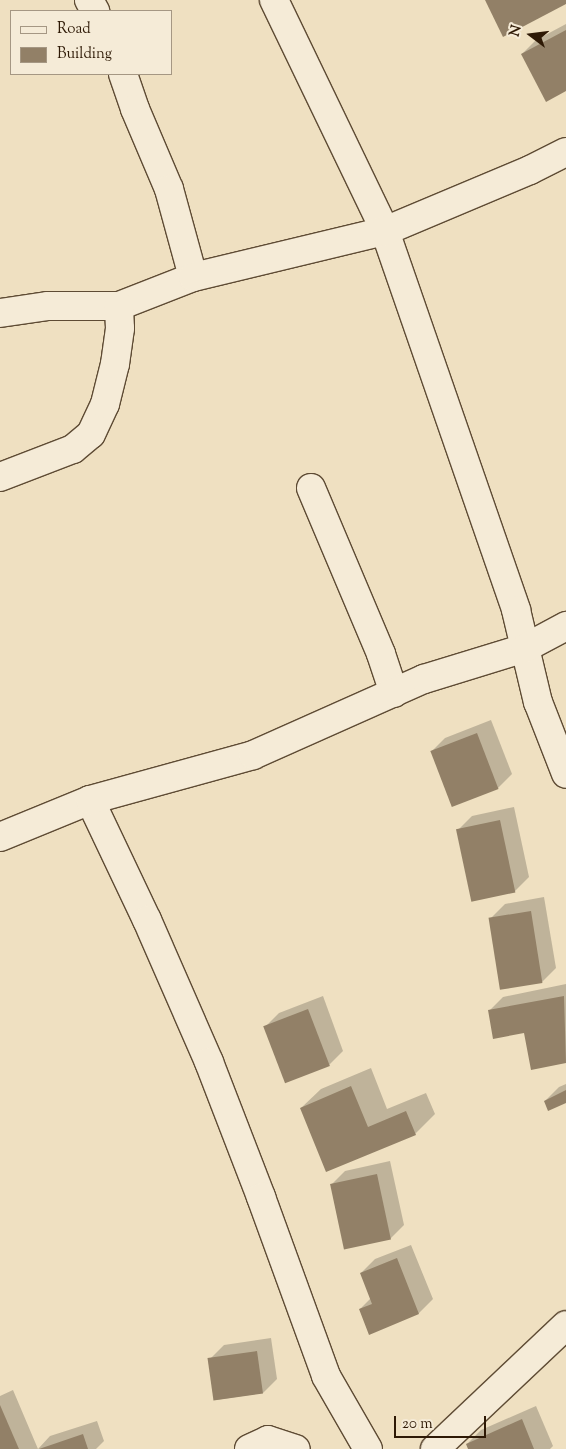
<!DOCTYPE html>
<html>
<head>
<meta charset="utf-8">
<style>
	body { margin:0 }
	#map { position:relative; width:566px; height:1449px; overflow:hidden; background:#efe0c1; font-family:"Sorts Mill Goudy",serif }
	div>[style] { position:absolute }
	.shadow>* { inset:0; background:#0003 }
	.building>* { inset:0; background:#928067; transform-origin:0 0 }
	.roads { filter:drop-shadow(1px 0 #5e4b34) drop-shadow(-1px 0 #5e4b34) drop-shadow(0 1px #5e4b34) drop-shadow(0 -1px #5e4b34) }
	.minor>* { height:28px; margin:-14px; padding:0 14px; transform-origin:14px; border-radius:14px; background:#f5ebd7 }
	span { translate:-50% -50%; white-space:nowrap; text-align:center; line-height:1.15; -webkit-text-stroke:5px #f5ebd7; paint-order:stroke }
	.legend { position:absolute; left:10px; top:10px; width:162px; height:65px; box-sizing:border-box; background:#f5ebd7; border:1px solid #a59783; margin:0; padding:6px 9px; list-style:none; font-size:15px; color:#2e1905 }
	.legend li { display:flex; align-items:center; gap:10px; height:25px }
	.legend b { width:25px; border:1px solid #a59783 }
	.north { position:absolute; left:506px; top:10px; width:50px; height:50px; -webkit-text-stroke:4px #f5ebd7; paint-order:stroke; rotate:285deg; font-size:14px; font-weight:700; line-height:20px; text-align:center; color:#2e1905 }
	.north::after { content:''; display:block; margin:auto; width:18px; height:22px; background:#2e1905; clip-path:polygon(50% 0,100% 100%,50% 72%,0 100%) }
	.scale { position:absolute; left:394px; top:1416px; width:92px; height:22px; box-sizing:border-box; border:2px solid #2e1905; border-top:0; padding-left:6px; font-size:15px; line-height:18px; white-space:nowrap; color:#2e1905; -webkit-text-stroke:4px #f5ebd7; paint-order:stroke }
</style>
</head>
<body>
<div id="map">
	<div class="shadow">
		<div style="clip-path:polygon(566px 24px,566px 90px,522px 54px,536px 40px)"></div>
		<div style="clip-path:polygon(491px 720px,512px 774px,498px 788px,431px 752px,445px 738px)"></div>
		<div style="clip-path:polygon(514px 807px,529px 877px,515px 891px,458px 830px,472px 816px)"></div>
		<div style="clip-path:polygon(544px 897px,556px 968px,542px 982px,491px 918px,505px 904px)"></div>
		<div style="clip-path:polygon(566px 984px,566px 1062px,532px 1068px,525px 1031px,489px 1011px,503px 997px)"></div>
		<div style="clip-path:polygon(323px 996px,343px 1051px,329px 1065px,265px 1027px,279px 1013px)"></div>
		<div style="clip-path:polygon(371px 1068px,387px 1109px,426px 1093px,435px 1114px,415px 1134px,326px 1170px,301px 1108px,321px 1089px)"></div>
		<div style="clip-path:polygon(566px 1084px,566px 1101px,545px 1101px,559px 1087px)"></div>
		<div style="clip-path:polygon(390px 1161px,404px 1225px,390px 1239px,331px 1185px,345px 1171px)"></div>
		<div style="clip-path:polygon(411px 1245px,433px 1299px,419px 1313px,369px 1333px,360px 1309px,371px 1298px,361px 1273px,375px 1259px)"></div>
		<div style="clip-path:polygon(271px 1338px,277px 1379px,263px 1393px,216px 1400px,210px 1359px,224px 1345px)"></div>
		<div style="clip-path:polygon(13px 1390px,38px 1449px,50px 1436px,97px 1421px,104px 1441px,96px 1449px,0 1449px,0 1396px)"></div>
		<div style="clip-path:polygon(536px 1406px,553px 1446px,550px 1449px,469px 1449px,467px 1444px,481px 1430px)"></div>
	</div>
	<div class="building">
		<div style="clip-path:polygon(485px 0,566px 0,566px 4px,503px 37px)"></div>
		<div style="clip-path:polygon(566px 30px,566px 91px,546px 102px,521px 54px)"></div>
		<div style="left:477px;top:733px;width:60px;height:50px;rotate:69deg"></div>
		<div style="left:500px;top:820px;width:74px;height:45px;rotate:78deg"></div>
		<div style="left:531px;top:911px;width:73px;height:43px;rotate:81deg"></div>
		<div style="clip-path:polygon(564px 996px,566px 1063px,531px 1070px,524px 1033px,493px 1039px,488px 1010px)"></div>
		<div style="left:308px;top:1009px;width:61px;height:48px;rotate:69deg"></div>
		<div style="clip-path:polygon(351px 1086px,368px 1127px,406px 1111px,416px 1135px,326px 1172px,300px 1108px)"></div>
		<div style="clip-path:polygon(566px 1090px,566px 1103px,548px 1111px,544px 1101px)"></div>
		<div style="left:377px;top:1174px;width:67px;height:48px;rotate:78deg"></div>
		<div style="clip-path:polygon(397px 1258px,419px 1314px,369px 1335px,359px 1309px,372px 1304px,360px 1273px)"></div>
		<div style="left:257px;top:1351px;width:43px;height:50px;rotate:82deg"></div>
		<div style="clip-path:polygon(0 1405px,19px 1449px,0 1449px)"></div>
		<div style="clip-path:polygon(522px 1419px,534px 1449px,468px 1449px,466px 1444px)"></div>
		<div style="clip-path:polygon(83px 1434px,88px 1449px,39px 1449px)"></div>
	</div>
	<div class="roads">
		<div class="minor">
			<div style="left:89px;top:0;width:13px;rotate:61deg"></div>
			<div style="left:274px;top:0;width:256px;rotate:64.3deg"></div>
			<div style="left:385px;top:231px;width:401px;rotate:70.9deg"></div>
			<div style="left:516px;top:610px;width:95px;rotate:76.6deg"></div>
			<div style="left:538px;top:702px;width:77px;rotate:68.7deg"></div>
			<div style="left:123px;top:74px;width:37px;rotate:71deg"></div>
			<div style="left:135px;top:109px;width:87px;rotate:67deg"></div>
			<div style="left:169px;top:189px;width:91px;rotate:74.7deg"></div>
			<div style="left:0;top:313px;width:49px;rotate:-8.3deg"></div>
			<div style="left:48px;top:306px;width:71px"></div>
			<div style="left:119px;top:306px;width:79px;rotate:-21.4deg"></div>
			<div style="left:193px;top:277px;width:197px;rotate:-13.5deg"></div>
			<div style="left:385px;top:231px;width:157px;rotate:-22.8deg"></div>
			<div style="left:530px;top:170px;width:40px;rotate:-26.6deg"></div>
			<div style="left:0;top:477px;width:78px;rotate:-21deg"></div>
			<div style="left:73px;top:449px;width:23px;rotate:-40deg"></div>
			<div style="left:91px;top:434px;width:33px;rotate:-65deg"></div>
			<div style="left:105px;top:404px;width:41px;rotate:-76deg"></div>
			<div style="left:115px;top:364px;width:36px;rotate:-82deg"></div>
			<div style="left:120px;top:328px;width:22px;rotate:-93deg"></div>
			<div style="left:311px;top:488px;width:180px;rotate:67.1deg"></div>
			<div style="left:381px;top:654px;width:41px;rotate:71.6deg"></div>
			<div style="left:90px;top:800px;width:133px;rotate:64.6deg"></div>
			<div style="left:147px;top:920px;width:155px;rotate:66.4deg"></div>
			<div style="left:209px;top:1062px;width:145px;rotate:68.9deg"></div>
			<div style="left:261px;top:1197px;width:190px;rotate:70deg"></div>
			<div style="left:326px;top:1376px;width:84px;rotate:60.1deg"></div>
			<div style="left:0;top:837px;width:97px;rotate:-22.3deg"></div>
			<div style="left:90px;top:800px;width:169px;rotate:-15.4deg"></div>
			<div style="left:253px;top:755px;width:187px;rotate:-24deg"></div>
			<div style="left:424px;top:679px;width:106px;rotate:-17.1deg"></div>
			<div style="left:525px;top:648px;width:47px;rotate:-28.2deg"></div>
			<div style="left:249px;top:1449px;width:21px;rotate:-25deg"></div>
			<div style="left:268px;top:1440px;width:29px;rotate:18deg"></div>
			<div style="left:435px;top:1449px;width:180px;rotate:-43.4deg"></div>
		</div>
	</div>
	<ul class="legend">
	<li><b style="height:6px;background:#f5ebd7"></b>Road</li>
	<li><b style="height:14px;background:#928067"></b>Building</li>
	</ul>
	<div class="north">N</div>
	<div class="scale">20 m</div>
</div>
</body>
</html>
